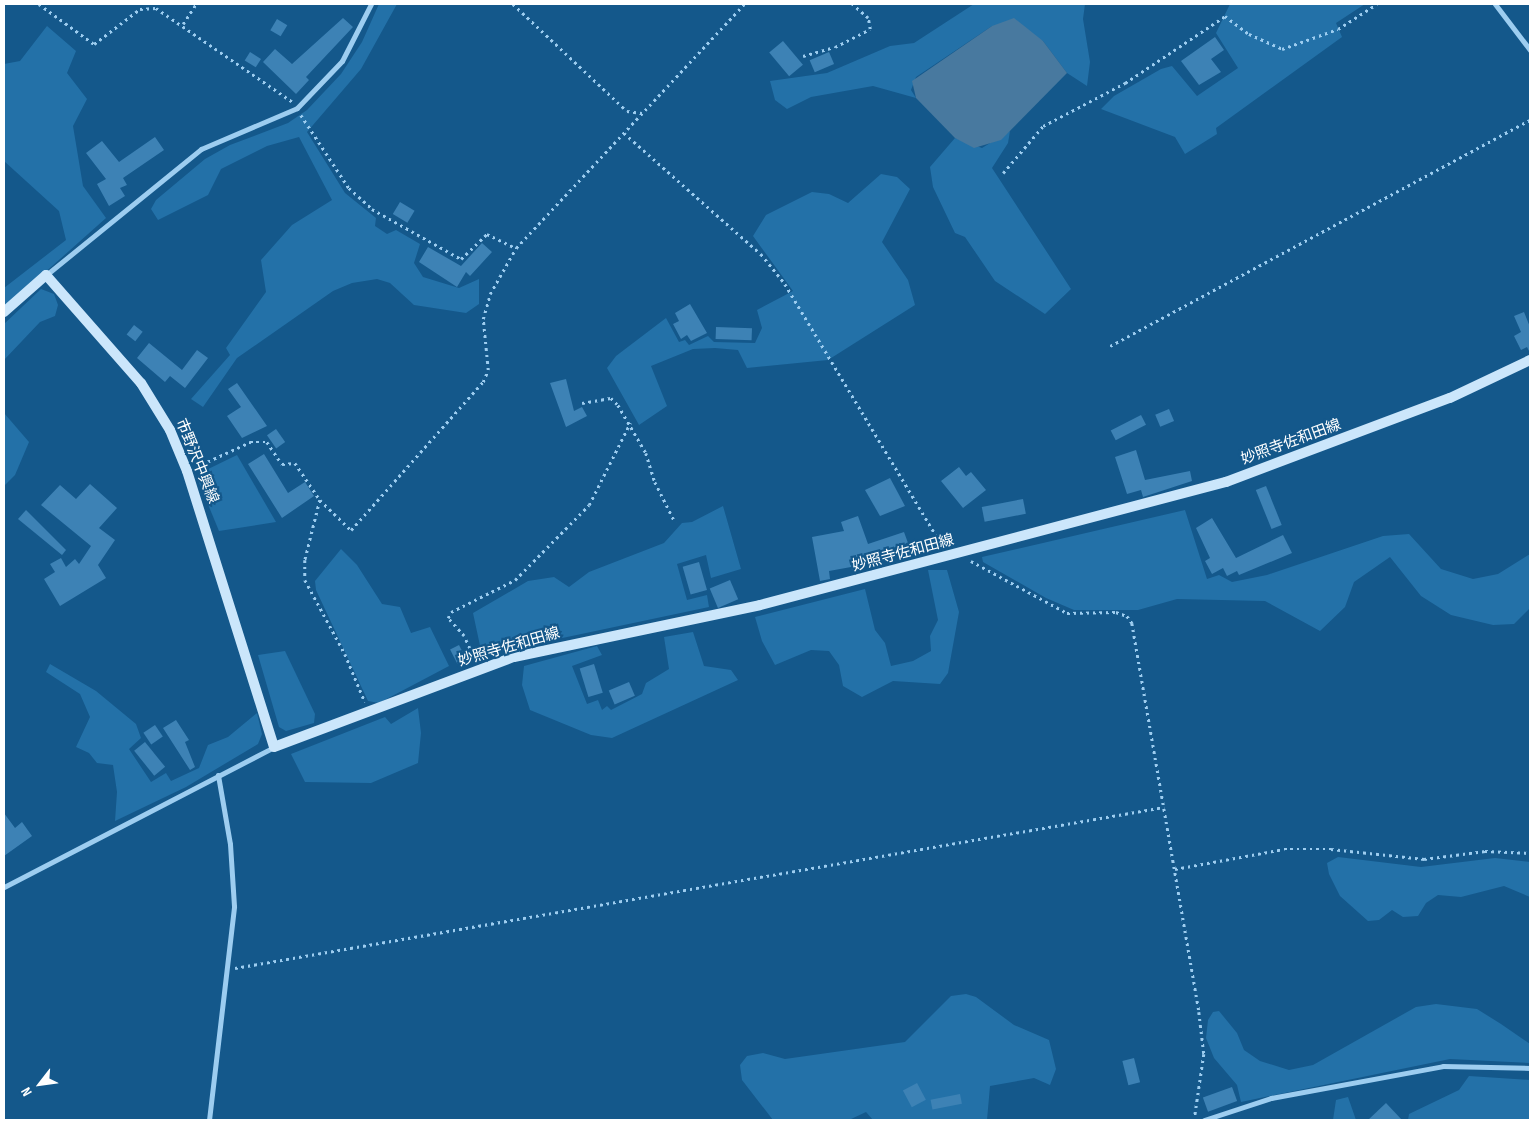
<!DOCTYPE html>
<html>
<head>
<meta charset="utf-8">
<style>
	body { margin:0 }
	#map { position:relative; width:1534px; height:1124px; overflow:hidden; background:#14588b; font-family:"Sofia Sans Condensed","Noto Sans JP",sans-serif }
	div>[style] { position:absolute }
	.green>* { inset:0; background:#2371a8 }
	.water>* { inset:0; background:#48799f }
	.building>* { inset:0; background:#3d82b5; transform-origin:0 0 }
	.path>* { height:2.5px; margin-top:-1.25px; transform-origin:0; background:repeating-linear-gradient(90deg,#9dcdf0 0 2.5px,transparent 0 6.5px) }
	.street>* { height:5px; margin:-2.5px; padding:0 2.5px; transform-origin:2.5px; border-radius:2.5px; background:#9dcdf0 }
	.secondary>* { height:10px; margin:-5px; padding:0 5px; transform-origin:5px; border-radius:5px; background:#cbe6fb }
	span { translate:-50% -50%; white-space:nowrap; text-align:center; line-height:1.15; -webkit-text-stroke:4.5px #14588b; paint-order:stroke }
	.street-label { font-size:15px; color:#fff }
	.frame { position:absolute; inset:0; border:5px solid #fff; pointer-events:none }
	.north { position:absolute; left:15px; top:1059px; width:50px; height:50px; -webkit-text-stroke:4px #14588b; paint-order:stroke; rotate:240deg; font-size:14px; font-weight:700; line-height:20px; text-align:center; color:#fff }
	.north::after { content:''; display:block; margin:auto; width:18px; height:22px; background:#fff; clip-path:polygon(50% 0,100% 100%,50% 72%,0 100%) }
</style>
</head>
<body>
<div id="map">
	<div class="green">
		<div style="clip-path:polygon(379px 4px,397px 4px,361px 69px,307px 132px,345px 193px,376px 218px,375px 226px,387px 234px,396px 230px,420px 244px,414px 263px,423px 277px,459px 288px,479px 279px,479px 304px,466px 313px,414px 305px,390px 283px,377px 279px,352px 283px,333px 291px,237px 358px,203px 407px,191px 399px,230px 355px,226px 348px,266px 292px,261px 260px,292px 225px,332px 200px,299px 137px,267px 146px,221px 169px,208px 195px,158px 220px,151px 209px,156px 200px,205px 159px,230px 145px,288px 123px,307px 110px,341px 74px,362px 42px)"></div>
		<div style="clip-path:polygon(974px 4px,1085px 4px,1083px 19px,1090px 62px,1087px 86px,1067px 73px,1043px 41px,992px 26px,916px 77px,911px 90px,916px 98px,873px 86px,811px 97px,787px 109px,775px 100px,770px 81px,827px 73px,890px 46px,914px 43px)"></div>
		<div style="clip-path:polygon(1230px 4px,1365px 4px,1336px 23px,1342px 37px,1216px 128px,1217px 134px,1185px 154px,1175px 137px,1101px 109px,1114px 96px,1161px 69px,1172px 66px,1197px 96px,1238px 68px,1216px 33px)"></div>
		<div style="clip-path:polygon(47px 26px,76px 51px,67px 73px,87px 99px,73px 126px,83px 186px,106px 218px,4px 309px,4px 288px,66px 240px,59px 211px,4px 161px,4px 64px,20px 61px)"></div>
		<div style="clip-path:polygon(1010px 131px,1008px 143px,992px 168px,1071px 289px,1045px 314px,995px 281px,965px 237px,955px 233px,933px 187px,930px 167px,955px 138px,982px 148px)"></div>
		<div style="clip-path:polygon(881px 174px,897px 177px,910px 189px,882px 242px,908px 280px,915px 305px,828px 360px,747px 368px,738px 350px,715px 348px,693px 349px,651px 366px,667px 406px,639px 425px,607px 368px,616px 356px,666px 318px,679px 342px,685px 340px,689px 345px,708px 336px,714px 342px,755px 343px,762px 328px,757px 310px,793px 291px,753px 236px,766px 215px,812px 192px,829px 194px,848px 203px)"></div>
		<div style="clip-path:polygon(41px 289px,54px 294px,58px 305px,55px 316px,40px 322px,4px 360px,4px 324px)"></div>
		<div style="clip-path:polygon(4px 413px,29px 442px,15px 475px,4px 486px)"></div>
		<div style="clip-path:polygon(237px 455px,276px 522px,219px 531px,198px 480px,202px 472px)"></div>
		<div style="clip-path:polygon(723px 506px,741px 569px,711px 578px,706px 555px,677px 564px,687px 600px,707px 595px,709px 607px,482px 655px,473px 613px,528px 581px,554px 577px,569px 587px,589px 572px,664px 543px,682px 523px,692px 522px)"></div>
		<div style="clip-path:polygon(1185px 510px,1207px 579px,1219px 575px,1232px 582px,1267px 575px,1383px 536px,1409px 534px,1441px 569px,1473px 579px,1498px 574px,1530px 554px,1530px 608px,1514px 624px,1493px 625px,1451px 615px,1421px 596px,1390px 557px,1354px 582px,1345px 607px,1320px 631px,1265px 601px,1177px 599px,1138px 610px,1074px 610px,1046px 598px,983px 562px,982px 557px)"></div>
		<div style="clip-path:polygon(341px 549px,357px 565px,382px 604px,400px 607px,411px 633px,430px 627px,449px 666px,379px 703px,368px 701px,316px 590px,315px 581px)"></div>
		<div style="clip-path:polygon(928px 570px,947px 570px,959px 612px,948px 673px,940px 684px,893px 681px,862px 697px,843px 686px,839px 665px,829px 651px,811px 650px,775px 665px,762px 641px,755px 617px,865px 589px,875px 630px,885px 643px,891px 666px,913px 661px,931px 651px,930px 636px,938px 620px)"></div>
		<div style="clip-path:polygon(693px 632px,704px 666px,731px 670px,738px 680px,612px 738px,591px 735px,530px 710px,522px 685px,524px 666px,597px 646px,602px 655px,572px 666px,587px 704px,598px 700px,602px 710px,607px 706px,611px 710px,642px 694px,646px 683px,669px 669px,664px 637px)"></div>
		<div style="clip-path:polygon(285px 651px,315px 714px,314px 723px,286px 731px,279px 727px,258px 655px)"></div>
		<div style="clip-path:polygon(50px 664px,96px 691px,136px 724px,141px 738px,129px 749px,151px 782px,166px 773px,171px 781px,199px 768px,208px 745px,228px 737px,257px 713px,262px 734px,258px 744px,186px 787px,115px 821px,117px 792px,113px 765px,97px 763px,89px 753px,76px 747px,90px 717px,80px 694px,46px 672px)"></div>
		<div style="clip-path:polygon(418px 708px,421px 733px,418px 763px,371px 783px,305px 782px,291px 754px,385px 717px,391px 724px)"></div>
		<div style="clip-path:polygon(1338px 857px,1421px 867px,1495px 858px,1530px 862px,1530px 897px,1504px 886px,1461px 897px,1438px 895px,1426px 903px,1418px 916px,1403px 917px,1392px 910px,1379px 920px,1368px 921px,1340px 896px,1329px 874px,1327px 863px)"></div>
		<div style="clip-path:polygon(966px 994px,976px 997px,1014px 1025px,1049px 1040px,1056px 1069px,1050px 1085px,1034px 1078px,990px 1086px,987px 1120px,873px 1120px,866px 1112px,849px 1120px,773px 1120px,742px 1080px,740px 1065px,747px 1056px,763px 1053px,785px 1059px,905px 1042px,951px 996px)"></div>
		<div style="clip-path:polygon(1436px 1004px,1477px 1009px,1501px 1024px,1530px 1044px,1530px 1063px,1450px 1059px,1241px 1102px,1237px 1085px,1214px 1058px,1206px 1038px,1208px 1020px,1213px 1012px,1219px 1011px,1237px 1033px,1244px 1050px,1260px 1061px,1289px 1070px,1313px 1065px,1416px 1007px)"></div>
		<div style="clip-path:polygon(1469px 1076px,1530px 1080px,1530px 1120px,1408px 1120px,1409px 1114px,1459px 1090px)"></div>
		<div style="clip-path:polygon(1348px 1097px,1356px 1120px,1333px 1120px,1336px 1100px)"></div>
	</div>
	<div class="water">
		<div style="clip-path:polygon(1014px 18px,1043px 41px,1067px 73px,1001px 140px,974px 148px,955px 138px,916px 98px,912px 81px,992px 26px)"></div>
	</div>
	<div class="building">
		<div style="clip-path:polygon(343px 18px,353px 27px,306px 77px,309px 80px,296px 94px,263px 62px,275px 49px,292px 64px)"></div>
		<div style="left:277px;top:19px;width:12px;height:13px;rotate:31deg"></div>
		<div style="clip-path:polygon(1215px 37px,1224px 50px,1211px 59px,1221px 72px,1199px 85px,1181px 61px)"></div>
		<div style="left:783px;top:41px;width:31px;height:18px;rotate:50deg"></div>
		<div style="left:250px;top:52px;width:13px;height:10px;rotate:32deg"></div>
		<div style="left:829px;top:52px;width:13px;height:21px;rotate:67deg"></div>
		<div style="clip-path:polygon(155px 137px,164px 150px,123px 178px,127px 185px,120px 188px,125px 196px,109px 206px,97px 184px,106px 179px,86px 153px,102px 141px,119px 162px)"></div>
		<div style="left:400px;top:202px;width:17px;height:14px;rotate:31deg"></div>
		<div style="clip-path:polygon(482px 243px,492px 252px,470px 276px,466px 272px,457px 287px,419px 262px,428px 247px,461px 266px)"></div>
		<div style="clip-path:polygon(690px 304px,707px 333px,691px 341px,687px 335px,681px 339px,673px 324px,679px 321px,675px 313px)"></div>
		<div style="clip-path:polygon(1524px 312px,1530px 327px,1530px 353px,1527px 347px,1521px 350px,1514px 336px,1521px 332px,1514px 316px)"></div>
		<div style="left:134px;top:325px;width:11px;height:12px;rotate:38deg"></div>
		<div style="left:716px;top:327px;width:36px;height:12px;rotate:2deg"></div>
		<div style="clip-path:polygon(149px 343px,182px 370px,197px 350px,208px 358px,185px 388px,170px 376px,165px 382px,137px 358px)"></div>
		<div style="clip-path:polygon(566px 379px,574px 411px,582px 407px,587px 416px,566px 427px,550px 383px)"></div>
		<div style="clip-path:polygon(237px 383px,267px 426px,242px 438px,227px 416px,241px 407px,228px 389px)"></div>
		<div style="left:1169px;top:409px;width:13px;height:15px;rotate:67deg"></div>
		<div style="left:1141px;top:415px;width:11px;height:34px;rotate:63deg"></div>
		<div style="left:276px;top:429px;width:16px;height:11px;rotate:55deg"></div>
		<div style="clip-path:polygon(1136px 450px,1145px 480px,1190px 471px,1192px 481px,1143px 497px,1141px 490px,1127px 494px,1115px 457px)"></div>
		<div style="clip-path:polygon(264px 454px,288px 493px,305px 482px,314px 496px,282px 518px,248px 464px)"></div>
		<div style="clip-path:polygon(959px 467px,966px 476px,971px 472px,986px 490px,963px 508px,941px 481px)"></div>
		<div style="clip-path:polygon(890px 478px,905px 506px,880px 516px,865px 490px)"></div>
		<div style="clip-path:polygon(90px 484px,117px 508px,99px 528px,115px 540px,98px 565px,106px 578px,60px 606px,44px 579px,55px 572px,50px 564px,61px 558px,66px 567px,75px 559px,79px 564px,91px 546px,41px 505px,60px 485px,76px 499px)"></div>
		<div style="left:1266px;top:486px;width:42px;height:11px;rotate:68deg"></div>
		<div style="left:1023px;top:499px;width:15px;height:42px;rotate:79deg"></div>
		<div style="clip-path:polygon(26px 510px,66px 550px,62px 555px,18px 519px)"></div>
		<div style="clip-path:polygon(858px 516px,868px 544px,904px 532px,908px 543px,883px 551px,886px 558px,852px 570px,851px 567px,829px 571px,830px 579px,820px 581px,812px 537px,844px 531px,841px 522px)"></div>
		<div style="clip-path:polygon(1212px 518px,1236px 558px,1283px 535px,1292px 553px,1239px 575px,1237px 571px,1227px 576px,1223px 568px,1212px 574px,1205px 561px,1210px 558px,1196px 528px)"></div>
		<div style="left:699px;top:562px;width:29px;height:17px;rotate:74deg"></div>
		<div style="left:730px;top:580px;width:21px;height:22px;rotate:67deg"></div>
		<div style="left:459px;top:645px;width:16px;height:10px;rotate:63deg"></div>
		<div style="left:594px;top:664px;width:30px;height:15px;rotate:73deg"></div>
		<div style="left:629px;top:682px;width:15px;height:22px;rotate:67deg"></div>
		<div style="clip-path:polygon(176px 720px,189px 740px,185px 742px,195px 767px,190px 770px,163px 728px)"></div>
		<div style="left:155px;top:725px;width:14px;height:14px;rotate:56deg"></div>
		<div style="left:145px;top:742px;width:32px;height:14px;rotate:51deg"></div>
		<div style="clip-path:polygon(4px 813px,15px 828px,22px 822px,32px 836px,4px 856px)"></div>
		<div style="left:1134px;top:1058px;width:25px;height:12px;rotate:76deg"></div>
		<div style="left:917px;top:1083px;width:19px;height:16px;rotate:62deg"></div>
		<div style="left:1232px;top:1087px;width:15px;height:31px;rotate:70deg"></div>
		<div style="left:960px;top:1094px;width:10px;height:30px;rotate:79deg"></div>
		<div style="clip-path:polygon(1386px 1103px,1402px 1120px,1368px 1120px)"></div>
	</div>
	<div class="path">
		<div style="left:39px;top:4px;width:68px;rotate:36deg"></div>
		<div style="left:94px;top:44px;width:58px;rotate:-37.3deg"></div>
		<div style="left:140px;top:9px;width:16px;rotate:-4deg"></div>
		<div style="left:156px;top:8px;width:166px;rotate:34.5deg"></div>
		<div style="left:513px;top:4px;width:156px;rotate:43.2deg"></div>
		<div style="left:627px;top:111px;width:15px;rotate:8deg"></div>
		<div style="left:183px;top:24px;width:24px;rotate:-57deg"></div>
		<div style="left:803px;top:56px;width:33px;rotate:-16deg"></div>
		<div style="left:835px;top:47px;width:39px;rotate:-27deg"></div>
		<div style="left:870px;top:29px;width:11px;rotate:-100deg"></div>
		<div style="left:868px;top:18px;width:21px;rotate:-139deg"></div>
		<div style="left:301px;top:115px;width:87px;rotate:56.7deg"></div>
		<div style="left:349px;top:188px;width:31px;rotate:42deg"></div>
		<div style="left:372px;top:209px;width:102px;rotate:29.3deg"></div>
		<div style="left:461px;top:259px;width:36px;rotate:-44deg"></div>
		<div style="left:487px;top:234px;width:32px;rotate:26deg"></div>
		<div style="left:624px;top:133px;width:183px;rotate:41.5deg"></div>
		<div style="left:761px;top:254px;width:38px;rotate:51deg"></div>
		<div style="left:785px;top:284px;width:305px;rotate:59deg"></div>
		<div style="left:1003px;top:173px;width:62px;rotate:-49.6deg"></div>
		<div style="left:1043px;top:126px;width:93px;rotate:-27.7deg"></div>
		<div style="left:1125px;top:83px;width:120px;rotate:-33.8deg"></div>
		<div style="left:1225px;top:16px;width:30px;rotate:37deg"></div>
		<div style="left:1249px;top:34px;width:36px;rotate:24deg"></div>
		<div style="left:1282px;top:49px;width:59px;rotate:-19.7deg"></div>
		<div style="left:1338px;top:29px;width:46px;rotate:-32.7deg"></div>
		<div style="left:1110px;top:346px;width:477px;rotate:-28.3deg"></div>
		<div style="left:582px;top:403px;width:29px;rotate:-10deg"></div>
		<div style="left:611px;top:398px;width:10px;rotate:45deg"></div>
		<div style="left:618px;top:405px;width:56px;rotate:59.7deg"></div>
		<div style="left:646px;top:453px;width:30px;rotate:73deg"></div>
		<div style="left:655px;top:482px;width:45px;rotate:63.4deg"></div>
		<div style="left:196px;top:467px;width:60px;rotate:-24.8deg"></div>
		<div style="left:250px;top:442px;width:17px"></div>
		<div style="left:267px;top:442px;width:27px;rotate:56deg"></div>
		<div style="left:282px;top:464px;width:13px;rotate:-4deg"></div>
		<div style="left:295px;top:463px;width:45px;rotate:56deg"></div>
		<div style="left:320px;top:500px;width:43px;rotate:44.1deg"></div>
		<div style="left:351px;top:530px;width:198px;rotate:-48.3deg"></div>
		<div style="left:483px;top:382px;width:13px;rotate:-67deg"></div>
		<div style="left:488px;top:370px;width:51px;rotate:-95.6deg"></div>
		<div style="left:483px;top:319px;width:26px;rotate:-74deg"></div>
		<div style="left:490px;top:294px;width:53px;rotate:-60.5deg"></div>
		<div style="left:516px;top:248px;width:334px;rotate:-46.9deg"></div>
		<div style="left:320px;top:500px;width:62px;rotate:104deg"></div>
		<div style="left:305px;top:560px;width:20px;rotate:90deg"></div>
		<div style="left:305px;top:580px;width:84px;rotate:61.6deg"></div>
		<div style="left:345px;top:654px;width:52px;rotate:67.4deg"></div>
		<div style="left:971px;top:561px;width:109px;rotate:28.4deg"></div>
		<div style="left:1067px;top:613px;width:49px;rotate:-1.2deg"></div>
		<div style="left:1116px;top:612px;width:12px;rotate:20deg"></div>
		<div style="left:1127px;top:616px;width:9px;rotate:54deg"></div>
		<div style="left:1132px;top:623px;width:395px;rotate:80.2deg"></div>
		<div style="left:1199px;top:1012px;width:42px;rotate:83.2deg"></div>
		<div style="left:1204px;top:1054px;width:63px;rotate:98.3deg"></div>
		<div style="left:475px;top:660px;width:26px;rotate:-115deg"></div>
		<div style="left:464px;top:636px;width:24px;rotate:-132deg"></div>
		<div style="left:448px;top:618px;width:7px;rotate:-63deg"></div>
		<div style="left:451px;top:612px;width:72px;rotate:-26.6deg"></div>
		<div style="left:515px;top:580px;width:105px;rotate:-45.4deg"></div>
		<div style="left:589px;top:505px;width:92px;rotate:-63.4deg"></div>
		<div style="left:1175px;top:869px;width:111px;rotate:-10.4deg"></div>
		<div style="left:1284px;top:849px;width:47px"></div>
		<div style="left:1331px;top:849px;width:94px;rotate:6.1deg"></div>
		<div style="left:1424px;top:859px;width:62px;rotate:-7.5deg"></div>
		<div style="left:1485px;top:851px;width:45px;rotate:2.5deg"></div>
		<div style="left:235px;top:968px;width:943px;rotate:-9.83deg"></div>
	</div>
	<div class="street">
		<div style="left:1495px;top:4px;width:58px;rotate:52.7deg"></div>
		<div style="left:46px;top:275px;width:200px;rotate:-39.1deg"></div>
		<div style="left:201px;top:149px;width:104px;rotate:-23.1deg"></div>
		<div style="left:297px;top:108px;width:65px;rotate:-46.2deg"></div>
		<div style="left:342px;top:61px;width:64px;rotate:-63deg"></div>
		<div style="left:4px;top:887px;width:304px;rotate:-27.4deg"></div>
		<div style="left:209px;top:1120px;width:215px;rotate:-83.3deg"></div>
		<div style="left:234px;top:906px;width:62px;rotate:-93.7deg"></div>
		<div style="left:230px;top:844px;width:70px;rotate:-99.9deg"></div>
		<div style="left:1204px;top:1120px;width:71px;rotate:-18.2deg"></div>
		<div style="left:1271px;top:1098px;width:175px;rotate:-10.5deg"></div>
		<div style="left:1443px;top:1066px;width:87px;rotate:1.3deg"></div>
	</div>
	<div class="secondary">
		<div style="left:4px;top:312px;width:56px;rotate:-41.4deg"></div>
		<div style="left:46px;top:275px;width:144px;rotate:48.7deg"></div>
		<div style="left:141px;top:383px;width:55px;rotate:58.3deg"></div>
		<div style="left:170px;top:430px;width:44px;rotate:67.5deg"></div>
		<div style="left:187px;top:471px;width:289px;rotate:72.5deg"></div>
		<div style="left:274px;top:747px;width:256px;rotate:-20.6deg"></div>
		<div style="left:514px;top:657px;width:251px;rotate:-11.9deg"></div>
		<div style="left:760px;top:605px;width:482px;rotate:-14.8deg"></div>
		<div style="left:1226px;top:482px;width:239px;rotate:-20.6deg"></div>
		<div style="left:1450px;top:398px;width:89px;rotate:-25.4deg"></div>
	</div>
	<div class="street-label">
		<span style="left:1291px;top:442px;rotate:-20deg">妙照寺佐和田線</span>
		<span style="left:197px;top:461px;rotate:68deg">市野沢中興線</span>
		<span style="left:903px;top:553px;rotate:-15deg">妙照寺佐和田線</span>
		<span style="left:509px;top:647px;rotate:-16deg">妙照寺佐和田線</span>
	</div>
	<div class="frame"></div>
	<div class="north">N</div>
</div>
</body>
</html>
